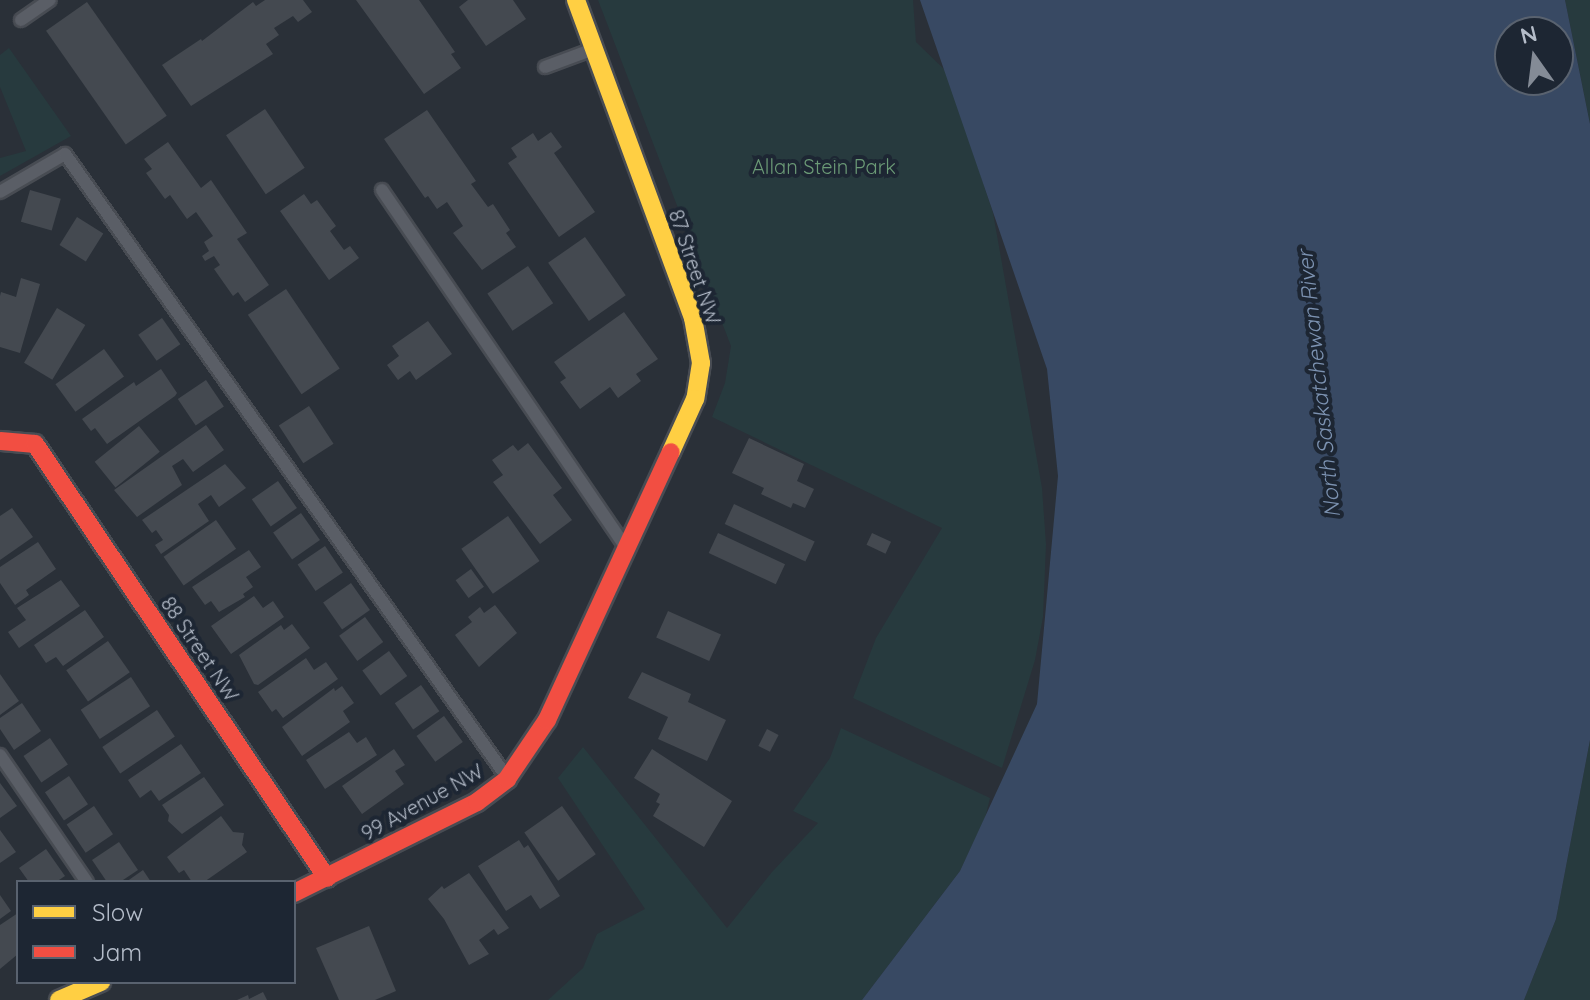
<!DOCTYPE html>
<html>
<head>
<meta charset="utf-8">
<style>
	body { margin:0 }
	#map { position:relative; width:1590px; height:1000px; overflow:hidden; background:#2a3038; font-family:Quicksand,sans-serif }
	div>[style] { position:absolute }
	.green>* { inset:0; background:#273a3e }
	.water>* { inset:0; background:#384963 }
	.building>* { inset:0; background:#444950; transform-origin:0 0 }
	.roads { filter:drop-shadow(2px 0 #484c53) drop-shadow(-2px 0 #484c53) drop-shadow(0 2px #484c53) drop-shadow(0 -2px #484c53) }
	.lane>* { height:12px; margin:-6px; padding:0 6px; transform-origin:6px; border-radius:6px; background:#5a5e66 }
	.slow>* { height:18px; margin:-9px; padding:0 9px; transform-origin:9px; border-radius:9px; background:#ffcf43 }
	.jam>* { height:18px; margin:-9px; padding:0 9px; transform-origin:9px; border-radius:9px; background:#f24e42 }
	span { translate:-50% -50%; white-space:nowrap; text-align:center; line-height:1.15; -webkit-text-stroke:8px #1d2633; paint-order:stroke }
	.park-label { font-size:20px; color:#6b9a76 }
	.street-label { font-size:20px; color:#b4bcc9 }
	.water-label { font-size:22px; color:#7c92b1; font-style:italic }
	.legend { position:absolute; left:16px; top:880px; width:280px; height:104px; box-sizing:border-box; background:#1d2633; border:2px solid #59626f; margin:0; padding:10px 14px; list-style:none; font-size:24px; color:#b4bcc9 }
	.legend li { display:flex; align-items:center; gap:16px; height:40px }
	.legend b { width:40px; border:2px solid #59626f }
	.north { position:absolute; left:1494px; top:16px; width:80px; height:80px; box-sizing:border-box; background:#1d2633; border:2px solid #59626f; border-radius:50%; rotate:346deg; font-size:22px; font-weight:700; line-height:32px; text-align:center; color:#b4bcc9 }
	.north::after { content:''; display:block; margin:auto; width:28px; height:36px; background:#848b96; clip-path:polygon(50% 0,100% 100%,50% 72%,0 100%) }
</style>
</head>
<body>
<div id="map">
	<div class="green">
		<div style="clip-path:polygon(598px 0,913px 0,916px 42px,947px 72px,993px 213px,1042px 488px,1046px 544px,1043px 617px,1035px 660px,1002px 768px,853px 698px,876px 638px,942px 528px,712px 417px,725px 383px,731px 346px)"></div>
		<div style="clip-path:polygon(1565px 0,1590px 0,1590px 124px)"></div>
		<div style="clip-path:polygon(9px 48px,71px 136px,0 176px,0 158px,26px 151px,0 87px,0 55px)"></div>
		<div style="clip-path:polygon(841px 728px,990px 798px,985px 818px,960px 871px,862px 1000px,548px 1000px,583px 968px,597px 934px,645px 909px,558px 778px,583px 747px,727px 928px,772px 872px,818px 823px,793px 811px,830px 758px)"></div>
		<div style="clip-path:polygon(1590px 740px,1590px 1000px,1524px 1000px,1556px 919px)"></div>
	</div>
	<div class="water">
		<div style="clip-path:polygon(evenodd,920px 0,1565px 0,1590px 124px,1590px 740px,1556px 919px,1524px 1000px,862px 1000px,960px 871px,1037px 704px,1058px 476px,1047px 369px,920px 0,1510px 32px,1558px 32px,1558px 80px,1510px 80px,1510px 32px)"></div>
	</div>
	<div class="building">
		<div style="clip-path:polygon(265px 0,303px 0,312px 12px,298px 22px,293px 16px,274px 28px,279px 35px,266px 44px,273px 54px,191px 106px,162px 65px,201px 39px,202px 41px,253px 2px,256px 6px)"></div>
		<div style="clip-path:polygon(356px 0,419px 0,455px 52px,451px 54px,461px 68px,424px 94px)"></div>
		<div style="clip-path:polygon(468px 0,513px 0,526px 19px,486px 46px,459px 7px)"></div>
		<div style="left:87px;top:2px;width:139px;height:50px;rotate:55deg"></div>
		<div style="left:265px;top:109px;width:71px;height:47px;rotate:56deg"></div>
		<div style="clip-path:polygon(427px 110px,476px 181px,471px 184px,488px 207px,493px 204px,510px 230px,506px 233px,516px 247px,482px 270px,453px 233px,463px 226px,447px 202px,437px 209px,428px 196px,425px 198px,384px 139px)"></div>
		<div style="clip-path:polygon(551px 132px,562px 147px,554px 153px,595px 212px,559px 237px,508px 163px,517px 157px,511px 148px,533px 133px,538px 141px)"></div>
		<div style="clip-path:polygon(168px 142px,201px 188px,211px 180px,247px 233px,237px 239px,269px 285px,245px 302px,238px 292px,233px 296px,214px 269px,220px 265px,214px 256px,205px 261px,202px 256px,209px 251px,204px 242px,213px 236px,196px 212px,187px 219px,170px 195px,165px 199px,146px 173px,152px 169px,144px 159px)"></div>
		<div style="left:30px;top:190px;width:32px;height:33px;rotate:16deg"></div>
		<div style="clip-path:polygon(304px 194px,311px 204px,317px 200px,336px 226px,330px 231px,344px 250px,350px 246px,359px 258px,329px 280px,280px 211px)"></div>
		<div style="left:77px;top:217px;width:31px;height:33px;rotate:32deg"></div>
		<div style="left:585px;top:237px;width:71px;height:45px;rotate:55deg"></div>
		<div style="left:528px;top:266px;width:45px;height:49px;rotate:56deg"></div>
		<div style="clip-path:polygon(21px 278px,40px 284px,20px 353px,0 347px,0 296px,1px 292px,16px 297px)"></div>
		<div style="left:286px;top:289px;width:96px;height:46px;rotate:56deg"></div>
		<div style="left:57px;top:308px;width:33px;height:64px;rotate:31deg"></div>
		<div style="clip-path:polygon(624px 312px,658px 359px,636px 374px,641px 381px,618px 398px,610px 387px,580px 409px,560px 382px,566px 378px,554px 362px)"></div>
		<div style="left:162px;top:318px;width:32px;height:29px;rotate:55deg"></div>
		<div style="clip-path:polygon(428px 321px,452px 354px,416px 380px,410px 371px,398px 380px,387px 365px,399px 356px,392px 346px)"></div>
		<div style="left:104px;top:349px;width:34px;height:60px;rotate:54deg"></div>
		<div style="clip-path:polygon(161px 369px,177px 393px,175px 396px,107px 444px,95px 428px,91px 431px,82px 419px,134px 382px,136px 386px)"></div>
		<div style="left:206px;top:380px;width:32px;height:34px;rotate:56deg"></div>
		<div style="left:309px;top:406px;width:45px;height:36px;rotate:57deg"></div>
		<div style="clip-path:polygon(206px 425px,224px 450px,193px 472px,183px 459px,172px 466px,182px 485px,137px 517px,114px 490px)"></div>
		<div style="left:139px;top:426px;width:33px;height:57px;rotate:51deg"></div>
		<div style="clip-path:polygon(749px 438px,804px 464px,797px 481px,814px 489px,805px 508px,793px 503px,791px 508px,761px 494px,764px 488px,732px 473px)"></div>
		<div style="clip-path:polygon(528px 443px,562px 488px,553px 495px,572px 520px,540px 544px,493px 482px,503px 475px,492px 460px,513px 445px,518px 451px)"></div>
		<div style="clip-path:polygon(225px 464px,246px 488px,219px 507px,211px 495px,198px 504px,209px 521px,161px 554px,155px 545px,163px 540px,156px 530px,152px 533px,142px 520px)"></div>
		<div style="left:278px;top:481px;width:33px;height:32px;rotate:55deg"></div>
		<div style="left:734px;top:504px;width:89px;height:22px;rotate:25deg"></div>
		<div style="clip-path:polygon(12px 508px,33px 537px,0 560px,0 516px)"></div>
		<div style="left:301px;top:513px;width:33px;height:34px;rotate:55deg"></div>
		<div style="left:508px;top:516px;width:55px;height:57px;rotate:55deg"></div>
		<div style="left:216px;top:520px;width:35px;height:64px;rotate:55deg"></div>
		<div style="left:718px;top:533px;width:74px;height:22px;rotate:25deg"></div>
		<div style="left:872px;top:533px;width:21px;height:13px;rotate:25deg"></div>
		<div style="clip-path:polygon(38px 542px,56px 569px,26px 590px,29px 595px,15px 605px,0 583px,0 567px)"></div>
		<div style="left:325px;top:546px;width:32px;height:33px;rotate:56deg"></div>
		<div style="clip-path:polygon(249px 550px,261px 567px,246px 577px,253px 587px,243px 594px,245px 597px,219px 612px,211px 601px,205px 605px,192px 587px)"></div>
		<div style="left:471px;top:569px;width:22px;height:19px;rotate:54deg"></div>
		<div style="clip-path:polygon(61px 580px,80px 606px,19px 648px,8px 632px,26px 620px,17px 608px)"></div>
		<div style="left:351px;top:583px;width:33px;height:34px;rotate:55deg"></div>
		<div style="clip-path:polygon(254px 596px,263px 608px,273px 601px,284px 617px,231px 654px,211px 626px)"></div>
		<div style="clip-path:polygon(495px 605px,517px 633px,479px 667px,455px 635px,472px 622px,468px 617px,480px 607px,484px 613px)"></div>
		<div style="clip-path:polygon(85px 610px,104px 637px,63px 666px,56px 657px,46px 663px,34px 645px)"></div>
		<div style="left:668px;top:611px;width:58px;height:29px;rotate:24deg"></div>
		<div style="left:365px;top:617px;width:31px;height:32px;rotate:54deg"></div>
		<div style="clip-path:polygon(292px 624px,310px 648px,258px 685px,254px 684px,239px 655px,281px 625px,284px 630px)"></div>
		<div style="left:108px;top:641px;width:38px;height:51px;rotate:55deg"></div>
		<div style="left:389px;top:651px;width:31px;height:33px;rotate:54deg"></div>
		<div style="clip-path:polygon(306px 658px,314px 670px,326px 662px,338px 679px,283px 718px,276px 709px,272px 712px,258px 692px)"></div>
		<div style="clip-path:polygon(642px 672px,691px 694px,688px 702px,726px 720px,707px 761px,658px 739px,668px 717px,628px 698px)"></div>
		<div style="clip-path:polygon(0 674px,19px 701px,0 715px)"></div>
		<div style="left:131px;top:677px;width:35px;height:60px;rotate:57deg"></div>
		<div style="left:421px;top:685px;width:32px;height:32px;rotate:55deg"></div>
		<div style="clip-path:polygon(342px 686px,354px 703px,343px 711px,350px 722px,302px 756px,282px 727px,334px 688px,335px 691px)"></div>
		<div style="clip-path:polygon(22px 703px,41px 731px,14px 750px,0 729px,0 718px)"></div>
		<div style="left:157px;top:710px;width:32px;height:66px;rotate:56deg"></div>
		<div style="left:444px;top:716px;width:32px;height:34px;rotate:54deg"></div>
		<div style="left:767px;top:729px;width:13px;height:19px;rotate:27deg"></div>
		<div style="clip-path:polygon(349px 732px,357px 743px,366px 737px,377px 755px,325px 789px,306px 760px)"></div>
		<div style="left:50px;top:738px;width:32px;height:32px;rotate:56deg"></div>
		<div style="clip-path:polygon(181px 744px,201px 773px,159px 801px,151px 790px,140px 798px,128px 780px)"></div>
		<div style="clip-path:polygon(394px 749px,405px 765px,395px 771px,404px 784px,362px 814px,342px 786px)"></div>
		<div style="clip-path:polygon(652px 749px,732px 801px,704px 847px,653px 816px,660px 804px,656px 802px,660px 794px,634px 778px)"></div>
		<div style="left:69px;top:776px;width:34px;height:29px;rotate:56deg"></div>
		<div style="clip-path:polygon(204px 777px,224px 805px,182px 834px,168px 821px,169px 815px,162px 805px)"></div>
		<div style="clip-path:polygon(0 783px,17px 806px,0 818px)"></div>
		<div style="left:94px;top:806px;width:34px;height:33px;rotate:56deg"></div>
		<div style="left:562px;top:806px;width:59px;height:46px;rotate:55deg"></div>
		<div style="clip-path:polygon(221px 816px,233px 832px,244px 833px,242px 845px,247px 852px,204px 882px,192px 882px,184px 870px,179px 873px,167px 857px)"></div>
		<div style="clip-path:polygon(0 830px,16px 852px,0 863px)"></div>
		<div style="clip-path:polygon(519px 840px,524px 848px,528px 845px,560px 896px,540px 909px,531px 895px,506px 911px,478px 866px)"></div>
		<div style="clip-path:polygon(119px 842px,138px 870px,120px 882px,107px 882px,92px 860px)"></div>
		<div style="clip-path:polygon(46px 849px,65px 876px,56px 882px,29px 882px,19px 868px)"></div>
		<div style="clip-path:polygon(143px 870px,151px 882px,126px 882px)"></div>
		<div style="clip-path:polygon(469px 873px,509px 928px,498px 935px,494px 929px,479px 940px,489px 954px,469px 965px,444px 919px,428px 899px,442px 886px,444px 889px)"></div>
		<div style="clip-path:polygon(0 895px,11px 911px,0 919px)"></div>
		<div style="clip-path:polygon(18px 913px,18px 954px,0 969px,0 925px)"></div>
		<div style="clip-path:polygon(369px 926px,396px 991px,375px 1000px,339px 1000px,316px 948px)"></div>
		<div style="clip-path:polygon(263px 992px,267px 1000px,237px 1000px,248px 995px,249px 999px)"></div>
	</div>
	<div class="roads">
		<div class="lane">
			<div style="left:21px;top:20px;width:35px;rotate:-35deg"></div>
			<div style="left:545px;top:67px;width:49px;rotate:-20.3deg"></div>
			<div style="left:382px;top:190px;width:427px;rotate:55.7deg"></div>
			<div style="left:0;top:192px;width:75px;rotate:-30.3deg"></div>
			<div style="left:65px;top:154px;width:762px;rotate:54.66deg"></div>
			<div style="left:0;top:755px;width:154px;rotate:55.6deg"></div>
		</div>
		<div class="slow">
			<div style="left:576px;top:0;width:339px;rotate:69.8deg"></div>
			<div style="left:693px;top:318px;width:46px;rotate:79.9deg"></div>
			<div style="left:701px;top:363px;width:36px;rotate:99deg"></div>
			<div style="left:695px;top:399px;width:58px;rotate:114.4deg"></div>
			<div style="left:59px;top:1000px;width:46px;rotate:-23.2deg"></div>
		</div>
		<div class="jam">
			<div style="left:0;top:441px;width:35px;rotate:5deg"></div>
			<div style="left:35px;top:444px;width:523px;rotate:56.07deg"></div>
			<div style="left:294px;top:893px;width:204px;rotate:-26.4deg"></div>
			<div style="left:477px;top:802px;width:38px;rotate:-37deg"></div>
			<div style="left:507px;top:779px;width:71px;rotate:-55.9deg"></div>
			<div style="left:547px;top:720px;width:295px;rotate:-65.2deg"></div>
		</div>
	</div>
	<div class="park-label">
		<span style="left:824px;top:166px">Allan Stein Park</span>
	</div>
	<div class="street-label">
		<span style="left:695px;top:267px;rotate:71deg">87 Street NW</span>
		<span style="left:200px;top:649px;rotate:56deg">88 Street NW</span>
		<span style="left:422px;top:802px;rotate:-29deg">99 Avenue NW</span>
	</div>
	<div class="water-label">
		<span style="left:1319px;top:384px;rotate:-96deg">North Saskatchewan River</span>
	</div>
	<ul class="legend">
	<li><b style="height:10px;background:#ffcf43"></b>Slow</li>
	<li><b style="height:10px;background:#f24e42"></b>Jam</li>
	</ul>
	<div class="north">N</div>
</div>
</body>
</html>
